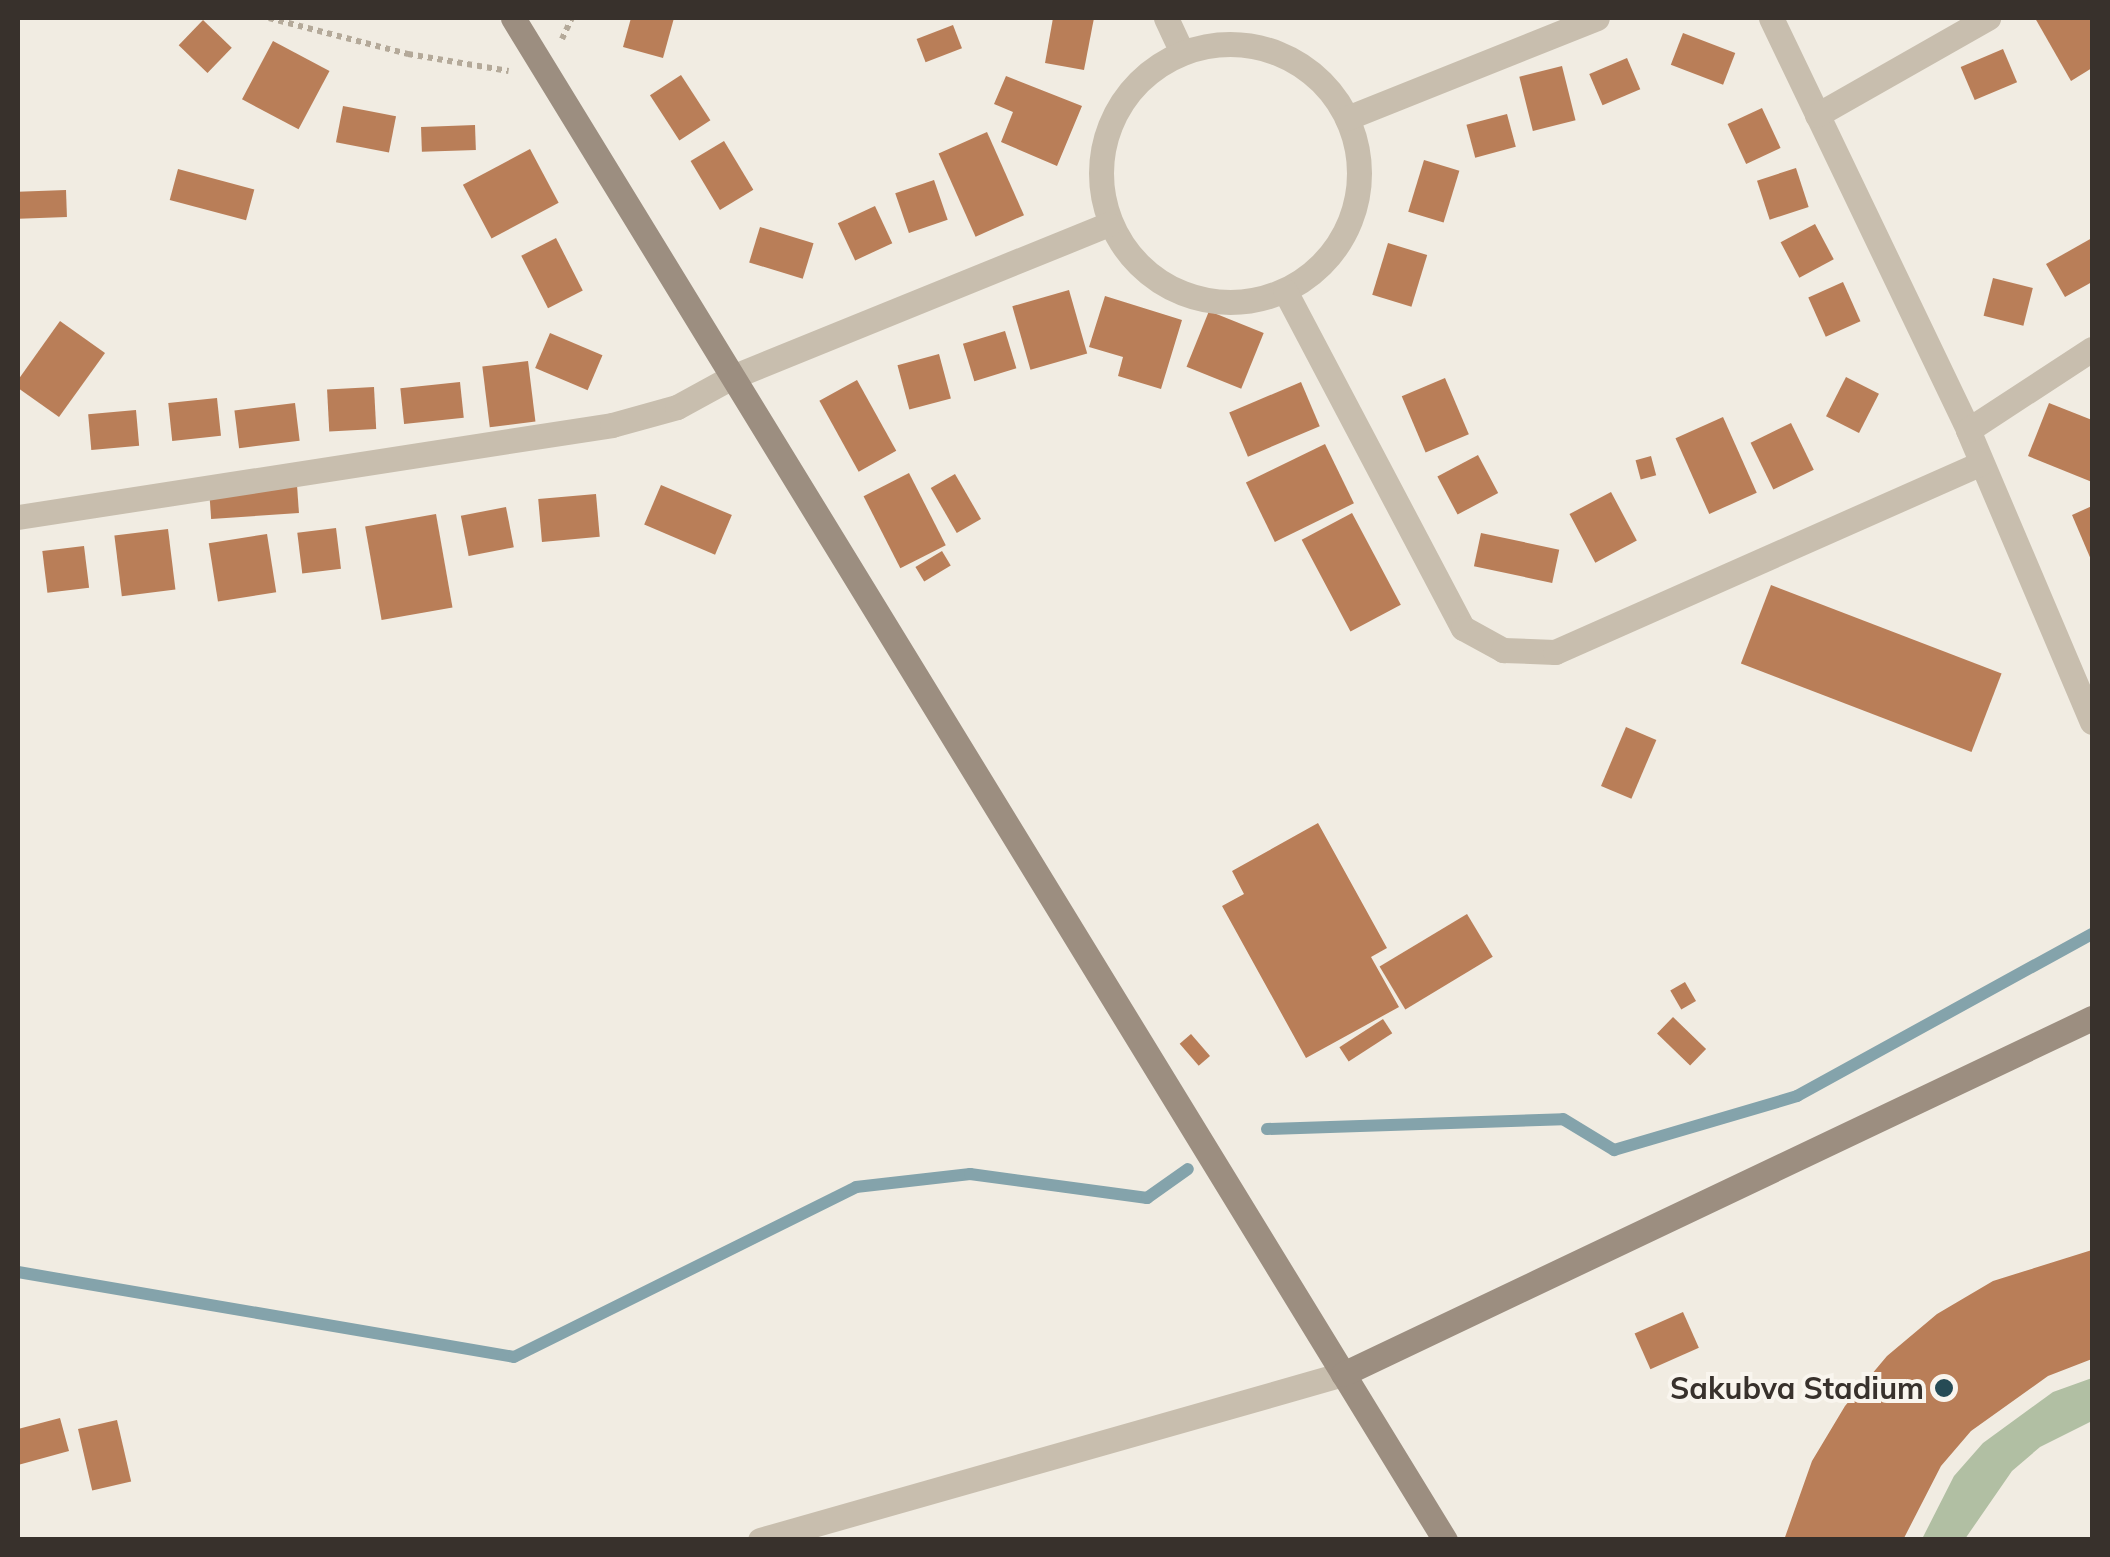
<!DOCTYPE html>
<html>
<head>
<meta charset="utf-8">
<style>
	body { margin:0 }
	#map { position:relative; width:2110px; height:1557px; overflow:hidden; background:#f1ece2; font-family:Mulish,sans-serif }
	div>[style] { position:absolute }
	.green>* { inset:0; background:#b1bfa3 }
	.stream>* { height:12px; margin:-6px; padding:0 6px; transform-origin:6px; border-radius:6px; background:#84a3ab }
	.building>* { inset:0; background:#b97e58; transform-origin:0 0 }
	.path>* { height:6px; margin-top:-3px; transform-origin:0; background:repeating-linear-gradient(90deg,#b4a999 0 5px,transparent 0 10px) }
	.street>* { height:25px; margin:-12.5px; padding:0 12.5px; transform-origin:12.5px; border-radius:12.5px; background:#c8beae }
	.street>.ring { margin:-12.5px; padding:0; box-sizing:content-box; background:none; border:25px solid #c8beae; border-radius:50% }
	.secondary>* { height:25px; margin:-12.5px; padding:0 12.5px; transform-origin:12.5px; border-radius:12.5px; background:#9c8e80 }
	.dots>* { width:28px; height:28px; translate:-50% -50%; box-sizing:border-box; border:5px solid #f9f5ee; border-radius:50% }
	span { translate:-50% -50%; white-space:nowrap; text-align:center; line-height:1.15; -webkit-text-stroke:8px #f9f5ee; paint-order:stroke }
	.poi-label { font-size:30px; color:#38312c; font-weight:700 }
	.right { translate:-100% -50%; text-align:right }
	.frame { position:absolute; inset:0; border:20px solid #38312c; pointer-events:none }
</style>
</head>
<body>
<div id="map">
	<div class="green">
		<div style="clip-path:polygon(2092px 1378px,2092px 1421px,2040px 1447px,2012px 1471px,1965px 1539px,1922px 1539px,1954px 1476px,1983px 1443px,2053px 1392px)"></div>
	</div>
	<div class="stream">
		<div style="left:1267px;top:1129px;width:296px;rotate:-1.9deg"></div>
		<div style="left:1563px;top:1119px;width:60px;rotate:31.3deg"></div>
		<div style="left:1614px;top:1150px;width:191px;rotate:-16.4deg"></div>
		<div style="left:1797px;top:1096px;width:337px;rotate:-28.8deg"></div>
		<div style="left:18px;top:1272px;width:503px;rotate:9.72deg"></div>
		<div style="left:514px;top:1357px;width:382px;rotate:-26.4deg"></div>
		<div style="left:856px;top:1187px;width:115px;rotate:-6.5deg"></div>
		<div style="left:970px;top:1174px;width:179px;rotate:7.7deg"></div>
		<div style="left:1147px;top:1198px;width:50px;rotate:-35.3deg"></div>
	</div>
	<div class="building">
		<div style="clip-path:polygon(631px 18px,674px 18px,663px 58px,623px 47px)"></div>
		<div style="clip-path:polygon(1053px 18px,1094px 18px,1084px 70px,1045px 63px)"></div>
		<div style="clip-path:polygon(2035px 18px,2092px 18px,2092px 68px,2071px 81px)"></div>
		<div style="left:203px;top:20px;width:40px;height:35px;rotate:44deg"></div>
		<div style="left:953px;top:25px;width:25px;height:39px;rotate:69deg"></div>
		<div style="left:1683px;top:33px;width:56px;height:34px;rotate:21deg"></div>
		<div style="left:273px;top:41px;width:64px;height:66px;rotate:28deg"></div>
		<div style="left:2003px;top:49px;width:36px;height:46px;rotate:67deg"></div>
		<div style="left:1627px;top:58px;width:34px;height:41px;rotate:67deg"></div>
		<div style="left:1562px;top:66px;width:56px;height:44px;rotate:76deg"></div>
		<div style="left:681px;top:75px;width:54px;height:37px;rotate:57deg"></div>
		<div style="clip-path:polygon(1006px 76px,1082px 106px,1057px 166px,1001px 142px,1013px 112px,994px 104px)"></div>
		<div style="left:343px;top:106px;width:54px;height:37px;rotate:11deg"></div>
		<div style="left:1762px;top:108px;width:44px;height:38px;rotate:65deg"></div>
		<div style="left:1507px;top:114px;width:34px;height:42px;rotate:75deg"></div>
		<div style="left:475px;top:125px;width:25px;height:54px;rotate:88deg"></div>
		<div style="left:987px;top:132px;width:91px;height:53px;rotate:66deg"></div>
		<div style="left:724px;top:141px;width:57px;height:39px;rotate:59deg"></div>
		<div style="left:530px;top:149px;width:61px;height:76px;rotate:62deg"></div>
		<div style="left:1424px;top:160px;width:37px;height:54px;rotate:17deg"></div>
		<div style="left:1796px;top:168px;width:41px;height:41px;rotate:72deg"></div>
		<div style="left:178px;top:169px;width:79px;height:32px;rotate:15deg"></div>
		<div style="left:934px;top:180px;width:42px;height:41px;rotate:71deg"></div>
		<div style="left:66px;top:190px;width:27px;height:48px;rotate:88deg"></div>
		<div style="left:875px;top:206px;width:41px;height:41px;rotate:65deg"></div>
		<div style="left:1815px;top:224px;width:40px;height:39px;rotate:62deg"></div>
		<div style="left:760px;top:227px;width:56px;height:37px;rotate:17deg"></div>
		<div style="left:556px;top:238px;width:59px;height:39px;rotate:63deg"></div>
		<div style="clip-path:polygon(2092px 238px,2092px 282px,2065px 297px,2046px 264px)"></div>
		<div style="left:1388px;top:243px;width:41px;height:54px;rotate:17deg"></div>
		<div style="left:1993px;top:278px;width:41px;height:39px;rotate:14deg"></div>
		<div style="left:1843px;top:282px;width:43px;height:38px;rotate:66deg"></div>
		<div style="left:1069px;top:290px;width:66px;height:59px;rotate:74deg"></div>
		<div style="clip-path:polygon(1105px 296px,1182px 320px,1161px 389px,1118px 376px,1123px 357px,1089px 347px)"></div>
		<div style="left:1209px;top:311px;width:59px;height:60px;rotate:22deg"></div>
		<div style="clip-path:polygon(60px 321px,105px 353px,59px 417px,18px 388px,18px 380px)"></div>
		<div style="left:1005px;top:331px;width:39px;height:44px;rotate:73deg"></div>
		<div style="left:550px;top:333px;width:57px;height:38px;rotate:23deg"></div>
		<div style="left:939px;top:354px;width:46px;height:43px;rotate:75deg"></div>
		<div style="left:528px;top:361px;width:61px;height:46px;rotate:83deg"></div>
		<div style="left:1846px;top:377px;width:37px;height:44px;rotate:27deg"></div>
		<div style="left:1445px;top:378px;width:61px;height:47px;rotate:67deg"></div>
		<div style="left:857px;top:380px;width:81px;height:43px;rotate:61deg"></div>
		<div style="left:460px;top:382px;width:36px;height:60px;rotate:84deg"></div>
		<div style="left:1301px;top:382px;width:48px;height:78px;rotate:67deg"></div>
		<div style="left:374px;top:387px;width:42px;height:47px;rotate:87deg"></div>
		<div style="left:217px;top:398px;width:38px;height:49px;rotate:84deg"></div>
		<div style="left:295px;top:403px;width:38px;height:61px;rotate:83deg"></div>
		<div style="clip-path:polygon(2049px 403px,2092px 420px,2092px 482px,2028px 456px)"></div>
		<div style="left:136px;top:410px;width:36px;height:48px;rotate:85deg"></div>
		<div style="left:1723px;top:417px;width:83px;height:52px;rotate:66deg"></div>
		<div style="left:1791px;top:423px;width:52px;height:45px;rotate:64deg"></div>
		<div style="left:1325px;top:444px;width:66px;height:88px;rotate:64deg"></div>
		<div style="left:1478px;top:455px;width:43px;height:46px;rotate:62deg"></div>
		<div style="left:1651px;top:456px;width:20px;height:16px;rotate:75deg"></div>
		<div style="left:909px;top:473px;width:81px;height:51px;rotate:63deg"></div>
		<div style="left:955px;top:474px;width:52px;height:28px;rotate:60deg"></div>
		<div style="left:297px;top:485px;width:28px;height:88px;rotate:86deg"></div>
		<div style="left:661px;top:485px;width:77px;height:43px;rotate:23deg"></div>
		<div style="left:1611px;top:492px;width:55px;height:47px;rotate:62deg"></div>
		<div style="left:596px;top:494px;width:43px;height:58px;rotate:85deg"></div>
		<div style="clip-path:polygon(2092px 506px,2092px 562px,2072px 515px)"></div>
		<div style="left:506px;top:507px;width:41px;height:46px;rotate:79deg"></div>
		<div style="left:1352px;top:513px;width:104px;height:57px;rotate:62deg"></div>
		<div style="left:436px;top:514px;width:95px;height:72px;rotate:80deg"></div>
		<div style="left:336px;top:528px;width:41px;height:39px;rotate:83deg"></div>
		<div style="left:168px;top:529px;width:61px;height:54px;rotate:83deg"></div>
		<div style="left:1481px;top:533px;width:80px;height:34px;rotate:12deg"></div>
		<div style="left:267px;top:534px;width:59px;height:59px;rotate:81deg"></div>
		<div style="left:84px;top:546px;width:42px;height:42px;rotate:83deg"></div>
		<div style="left:942px;top:551px;width:17px;height:31px;rotate:59deg"></div>
		<div style="left:1771px;top:585px;width:247px;height:84px;rotate:21deg"></div>
		<div style="left:1626px;top:727px;width:33px;height:64px;rotate:23deg"></div>
		<div style="clip-path:polygon(1318px 823px,1387px 948px,1371px 957px,1399px 1007px,1306px 1058px,1222px 906px,1244px 894px,1232px 871px)"></div>
		<div style="left:1467px;top:914px;width:50px;height:102px;rotate:59deg"></div>
		<div style="left:1685px;top:982px;width:22px;height:17px;rotate:60deg"></div>
		<div style="left:1673px;top:1017px;width:46px;height:23px;rotate:44deg"></div>
		<div style="left:1383px;top:1019px;width:17px;height:52px;rotate:57deg"></div>
		<div style="left:1191px;top:1034px;width:29px;height:15px;rotate:49deg"></div>
		<div style="clip-path:polygon(2092px 1250px,2092px 1359px,2048px 1376px,1971px 1431px,1941px 1466px,1903px 1540px,1784px 1540px,1812px 1461px,1845px 1406px,1887px 1356px,1937px 1314px,1993px 1281px)"></div>
		<div style="left:1683px;top:1312px;width:39px;height:53px;rotate:66deg"></div>
		<div style="clip-path:polygon(60px 1418px,69px 1451px,18px 1465px,18px 1429px)"></div>
		<div style="left:117px;top:1420px;width:63px;height:40px;rotate:77deg"></div>
	</div>
	<div class="path">
		<div style="left:269px;top:18px;width:144px;rotate:14.5deg"></div>
		<div style="left:408px;top:54px;width:102px;rotate:9.6deg"></div>
		<div style="left:562px;top:39px;width:23px;rotate:-65deg"></div>
	</div>
	<div class="street">
		<div style="left:1166px;top:18px;width:38px;rotate:65deg"></div>
		<div style="left:1771px;top:18px;width:457px;rotate:64.4deg"></div>
		<div style="left:1968px;top:430px;width:317px;rotate:67deg"></div>
		<div class="ring" style="left:1101px;top:44px;width:233px;height:233px"></div>
		<div style="left:1817px;top:115px;width:197px;rotate:-29.6deg"></div>
		<div style="left:1347px;top:118px;width:269px;rotate:-21.8deg"></div>
		<div style="left:1285px;top:291px;width:381px;rotate:62.2deg"></div>
		<div style="left:1463px;top:628px;width:46px;rotate:28.8deg"></div>
		<div style="left:1503px;top:650px;width:52px;rotate:2.2deg"></div>
		<div style="left:1555px;top:652px;width:465px;rotate:-23.9deg"></div>
		<div style="left:1968px;top:430px;width:148px;rotate:-33.2deg"></div>
		<div style="left:18px;top:517px;width:601px;rotate:-8.8deg"></div>
		<div style="left:612px;top:425px;width:67px;rotate:-15.5deg"></div>
		<div style="left:677px;top:407px;width:63px;rotate:-28.6deg"></div>
		<div style="left:732px;top:377px;width:406px;rotate:-22.1deg"></div>
		<div style="left:760px;top:1540px;width:606px;rotate:-15.89deg"></div>
	</div>
	<div class="secondary">
		<div style="left:513px;top:18px;width:1785px;rotate:58.52deg"></div>
		<div style="left:1343px;top:1374px;width:829px;rotate:-25.42deg"></div>
	</div>
	<div class="dots">
		<div style="left:1944px;top:1388px;background:#264b55"></div>
	</div>
	<div class="poi-label">
		<span class="right" style="left:1924px;top:1388px">Sakubva Stadium</span>
	</div>
	<div class="frame"></div>
</div>
</body>
</html>
